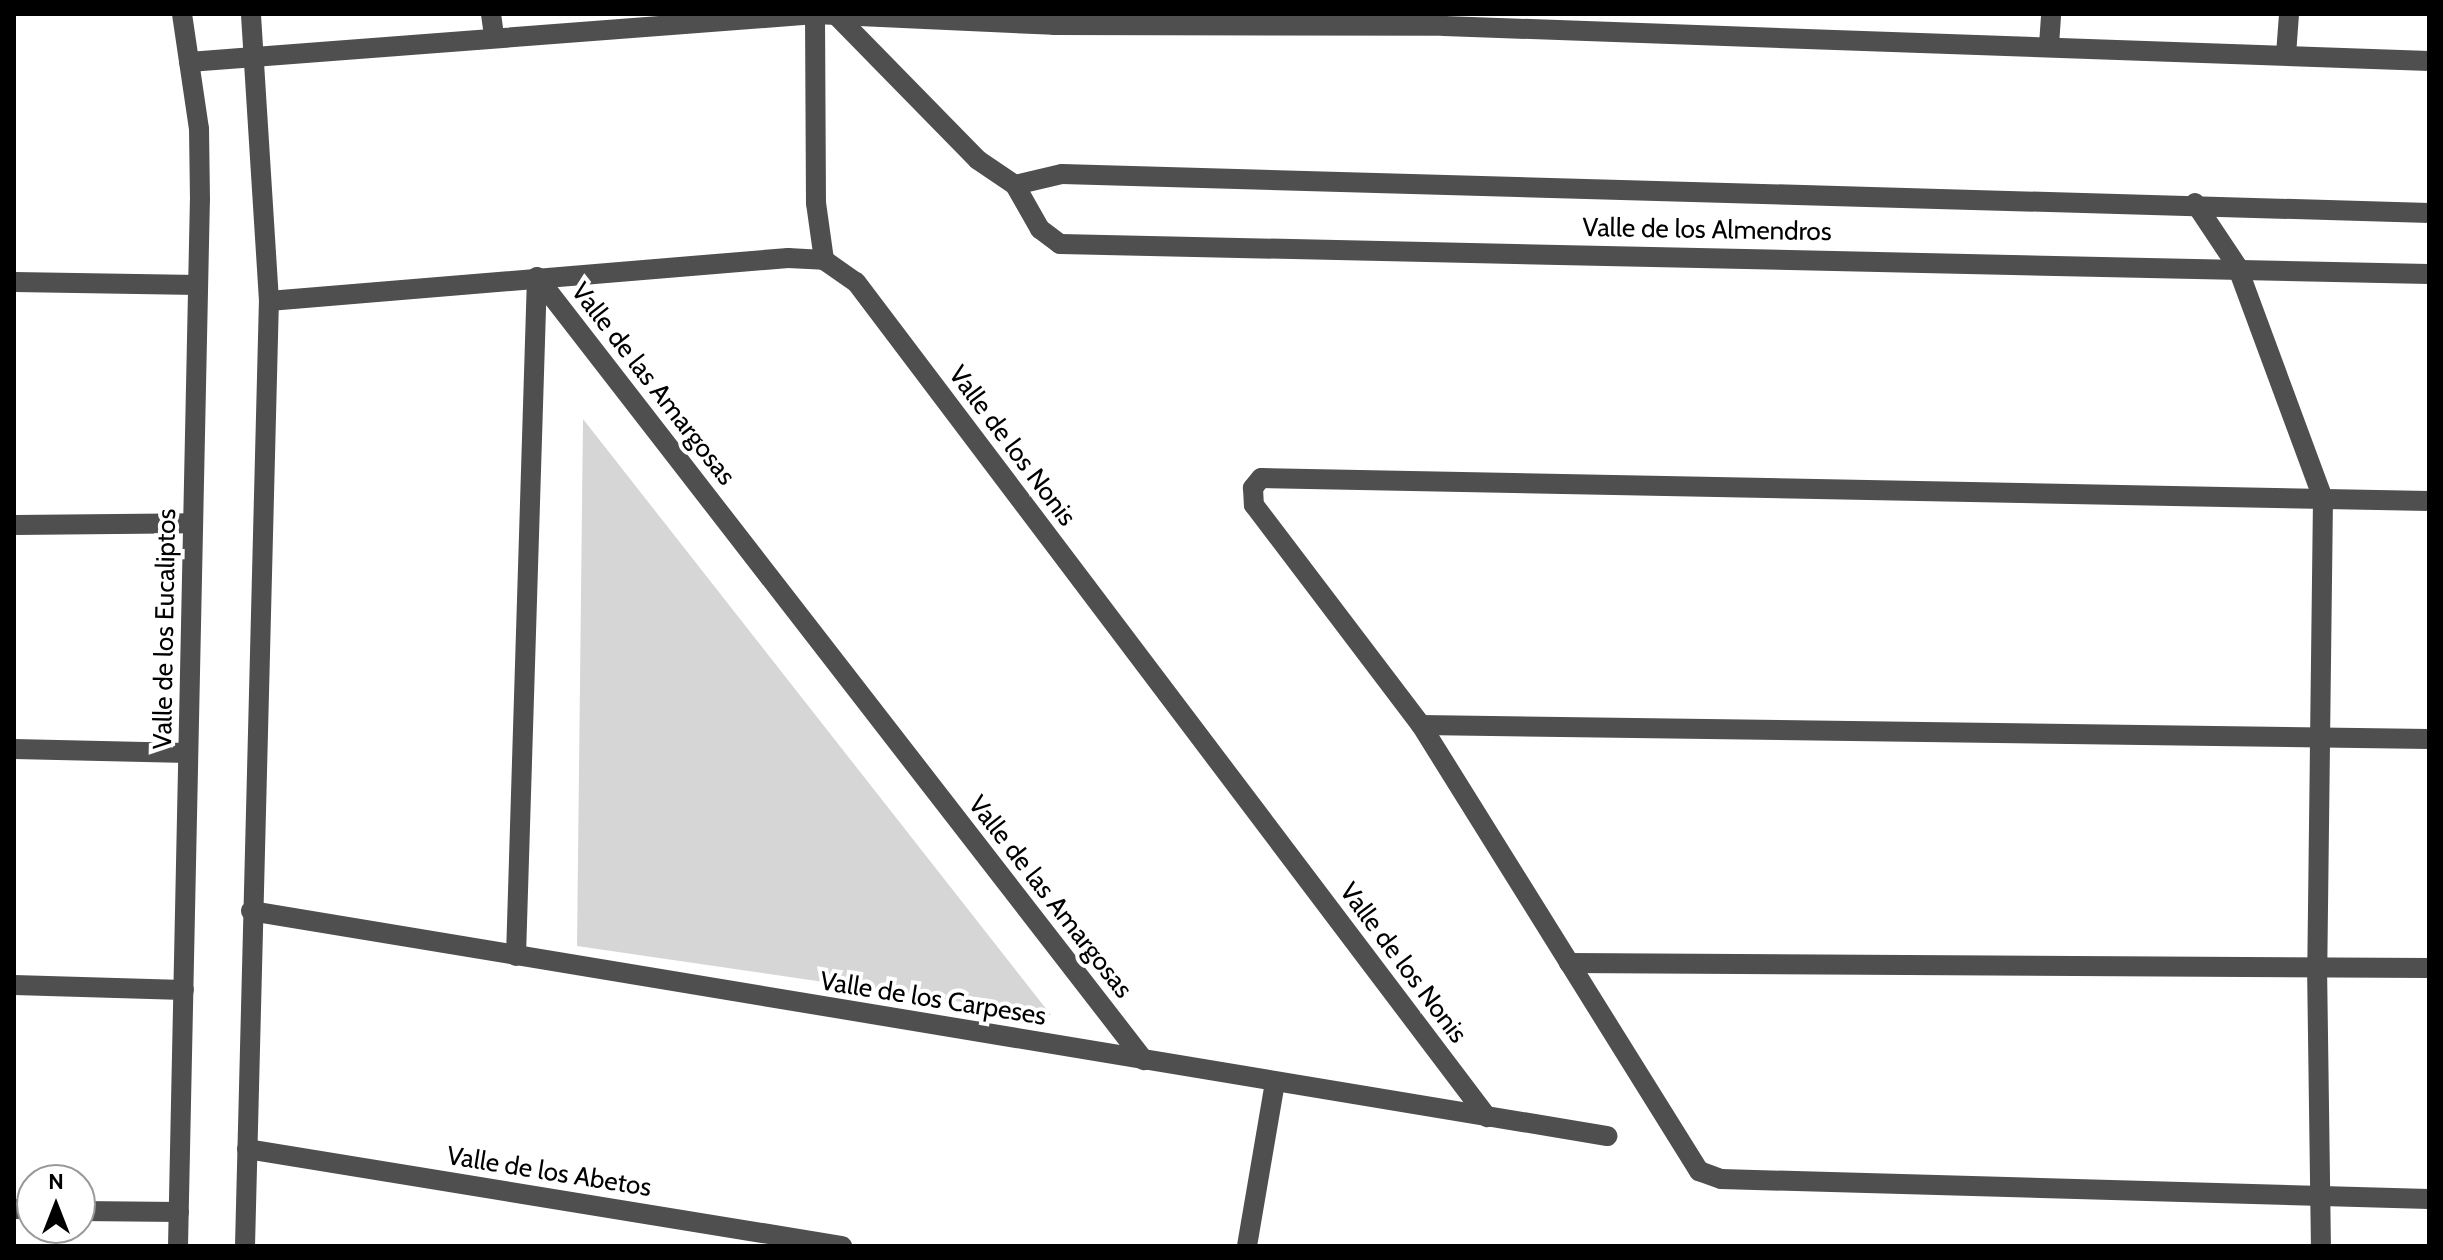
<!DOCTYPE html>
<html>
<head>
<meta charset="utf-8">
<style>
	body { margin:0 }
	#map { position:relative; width:2443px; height:1260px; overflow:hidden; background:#fff; font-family:Cabin,sans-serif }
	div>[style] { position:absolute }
	.green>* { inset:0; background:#d6d6d6 }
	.minor>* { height:20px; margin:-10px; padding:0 10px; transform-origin:10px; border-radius:10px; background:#4f4f4f }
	span { translate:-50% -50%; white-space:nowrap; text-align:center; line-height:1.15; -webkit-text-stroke:8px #fff; paint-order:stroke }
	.street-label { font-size:26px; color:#000 }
	.frame { position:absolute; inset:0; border:16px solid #000; pointer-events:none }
	.north { position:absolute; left:16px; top:1164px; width:80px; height:80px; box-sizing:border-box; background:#fff; border:2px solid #999; border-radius:50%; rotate:0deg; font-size:22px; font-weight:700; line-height:32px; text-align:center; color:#000 }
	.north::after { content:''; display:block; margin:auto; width:28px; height:36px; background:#000; clip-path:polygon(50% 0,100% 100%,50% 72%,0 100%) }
</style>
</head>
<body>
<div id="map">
	<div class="green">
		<div style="clip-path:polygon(583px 419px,1051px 1015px,577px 946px)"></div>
	</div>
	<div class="minor">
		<div style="left:491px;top:14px;width:22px;rotate:82deg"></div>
		<div style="left:815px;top:14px;width:189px;rotate:89.7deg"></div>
		<div style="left:816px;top:203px;width:58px;rotate:82deg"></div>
		<div style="left:835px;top:14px;width:204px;rotate:45.6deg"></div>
		<div style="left:978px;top:160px;width:45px;rotate:34deg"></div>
		<div style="left:1015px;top:185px;width:51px;rotate:60.4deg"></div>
		<div style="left:1040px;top:229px;width:25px;rotate:37deg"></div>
		<div style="left:1060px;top:244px;width:1369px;rotate:1.26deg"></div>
		<div style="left:2049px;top:45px;width:31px;rotate:-86deg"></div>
		<div style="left:2286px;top:55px;width:41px;rotate:-85.8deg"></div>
		<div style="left:189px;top:62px;width:628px;rotate:-4.38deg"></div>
		<div style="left:815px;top:14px;width:238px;rotate:2.6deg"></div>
		<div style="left:1053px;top:25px;width:391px;rotate:0.1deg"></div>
		<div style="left:1444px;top:26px;width:986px;rotate:2.04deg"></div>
		<div style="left:1015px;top:185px;width:48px;rotate:-13.2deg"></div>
		<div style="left:1062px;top:174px;width:1368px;rotate:1.63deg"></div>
		<div style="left:2195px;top:203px;width:76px;rotate:56.3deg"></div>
		<div style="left:2237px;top:266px;width:247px;rotate:69.7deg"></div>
		<div style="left:2323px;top:498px;width:466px;rotate:90.7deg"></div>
		<div style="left:2317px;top:964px;width:282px;rotate:89.2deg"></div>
		<div style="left:14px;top:282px;width:184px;rotate:0.9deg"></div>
		<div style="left:269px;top:301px;width:521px;rotate:-4.74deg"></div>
		<div style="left:788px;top:258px;width:36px;rotate:3deg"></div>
		<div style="left:824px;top:260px;width:39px;rotate:35deg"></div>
		<div style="left:856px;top:282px;width:1047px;rotate:52.92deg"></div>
		<div style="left:2429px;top:501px;width:1168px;rotate:-178.87deg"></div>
		<div style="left:1261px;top:478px;width:13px;rotate:129deg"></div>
		<div style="left:1253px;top:488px;width:17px;rotate:87deg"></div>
		<div style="left:1254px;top:505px;width:276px;rotate:52.8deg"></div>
		<div style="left:1421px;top:725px;width:526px;rotate:58.06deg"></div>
		<div style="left:1699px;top:1171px;width:23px;rotate:20deg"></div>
		<div style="left:1721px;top:1179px;width:708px;rotate:1.62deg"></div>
		<div style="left:14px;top:525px;width:179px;rotate:-0.6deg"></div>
		<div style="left:1421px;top:725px;width:1008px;rotate:0.8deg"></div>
		<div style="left:14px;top:749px;width:174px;rotate:1.3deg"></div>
		<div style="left:251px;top:911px;width:1375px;rotate:9.42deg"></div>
		<div style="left:516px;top:956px;width:679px;rotate:-88.23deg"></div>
		<div style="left:537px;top:277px;width:991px;rotate:52.22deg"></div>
		<div style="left:1569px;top:963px;width:860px;rotate:0.33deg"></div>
		<div style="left:14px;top:985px;width:170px;rotate:1.7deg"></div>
		<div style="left:247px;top:1149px;width:603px;rotate:9.26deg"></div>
		<div style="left:14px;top:1209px;width:18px"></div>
		<div style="left:80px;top:1211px;width:99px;rotate:0.6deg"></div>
		<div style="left:178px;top:1246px;width:1046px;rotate:-88.8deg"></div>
		<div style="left:200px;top:200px;width:71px;rotate:-90.8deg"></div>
		<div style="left:199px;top:129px;width:116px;rotate:-98.4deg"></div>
		<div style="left:245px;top:1246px;width:945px;rotate:-88.55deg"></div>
		<div style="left:269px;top:301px;width:288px;rotate:-93.6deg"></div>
		<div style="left:1247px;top:1246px;width:166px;rotate:-80.3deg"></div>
	</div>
	<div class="street-label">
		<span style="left:1707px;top:230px;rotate:1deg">Valle de los Almendros</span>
		<span style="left:653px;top:384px;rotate:52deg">Valle de las Amargosas</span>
		<span style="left:1012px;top:446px;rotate:53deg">Valle de los Nonis</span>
		<span style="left:165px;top:629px;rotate:-89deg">Valle de los Eucaliptos</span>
		<span style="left:1050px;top:897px;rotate:52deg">Valle de las Amargosas</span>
		<span style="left:1403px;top:963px;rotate:53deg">Valle de los Nonis</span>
		<span style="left:933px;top:999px;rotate:9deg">Valle de los Carpeses</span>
		<span style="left:549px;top:1172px;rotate:9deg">Valle de los Abetos</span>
	</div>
	<div class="frame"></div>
	<div class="north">N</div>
</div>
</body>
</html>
